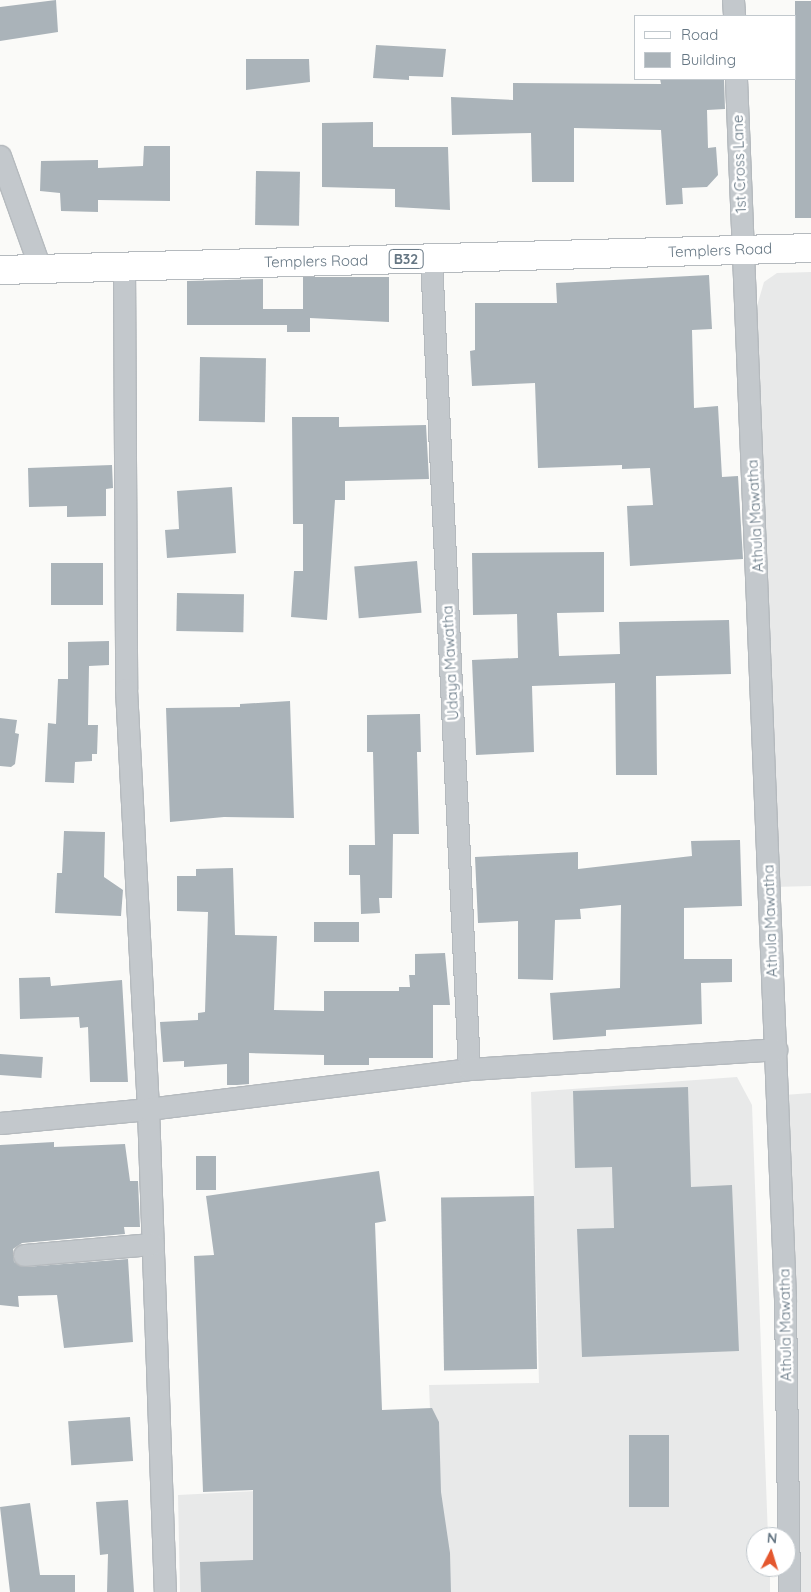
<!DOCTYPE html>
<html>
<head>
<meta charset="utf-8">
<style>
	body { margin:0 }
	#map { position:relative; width:811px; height:1592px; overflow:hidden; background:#fafaf8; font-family:Quicksand,sans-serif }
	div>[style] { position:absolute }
	.built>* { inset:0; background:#e8e9e9 }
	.building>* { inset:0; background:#aab3b9; transform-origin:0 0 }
	.roads { filter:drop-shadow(1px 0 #b5babe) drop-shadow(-1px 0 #b5babe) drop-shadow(0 1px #b5babe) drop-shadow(0 -1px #b5babe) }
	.street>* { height:21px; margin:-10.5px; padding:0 10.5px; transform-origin:10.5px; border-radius:10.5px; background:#c3c8cc }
	.primary>* { height:28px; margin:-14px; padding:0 14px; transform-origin:14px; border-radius:14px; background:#fff }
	span { translate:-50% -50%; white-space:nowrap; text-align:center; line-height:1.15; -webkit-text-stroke:5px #fff; paint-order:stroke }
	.shield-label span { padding:1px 4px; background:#fff; border:1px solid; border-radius:4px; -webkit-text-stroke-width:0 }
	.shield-label { font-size:14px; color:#657683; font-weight:700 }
	.street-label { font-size:15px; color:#657683 }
	.legend { position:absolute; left:634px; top:15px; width:162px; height:65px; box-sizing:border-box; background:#fff; border:1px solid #c1c8cd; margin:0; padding:6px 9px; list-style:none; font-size:15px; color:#657683 }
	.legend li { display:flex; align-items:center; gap:10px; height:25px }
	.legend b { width:25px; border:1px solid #c1c8cd }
	.north { position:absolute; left:746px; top:1527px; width:50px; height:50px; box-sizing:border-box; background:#fff; border:1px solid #c1c8cd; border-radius:50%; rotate:5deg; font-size:14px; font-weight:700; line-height:20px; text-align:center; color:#657683 }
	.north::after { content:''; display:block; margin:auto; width:18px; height:22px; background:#e4572e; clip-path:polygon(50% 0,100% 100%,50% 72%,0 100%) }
</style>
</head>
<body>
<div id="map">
	<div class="built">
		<div style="clip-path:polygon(811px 272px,811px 886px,774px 887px,752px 323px,764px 282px,777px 273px)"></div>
		<div style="clip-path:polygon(737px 1077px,752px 1105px,768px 1537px,756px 1537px,756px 1567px,770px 1567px,770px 1592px,180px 1592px,178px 1495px,433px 1482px,429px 1385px,539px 1383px,531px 1092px)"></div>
		<div style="clip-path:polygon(811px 1093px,811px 1592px,800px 1592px,784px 1095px)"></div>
	</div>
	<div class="building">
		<div style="clip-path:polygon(56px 0,58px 32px,0 41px,0 7px)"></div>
		<div style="left:795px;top:1px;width:16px;height:217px"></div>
		<div style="clip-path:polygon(376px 45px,446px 49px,443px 77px,409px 76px,409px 80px,373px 78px)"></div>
		<div style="clip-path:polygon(246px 59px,309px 59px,310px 82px,246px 90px)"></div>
		<div style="clip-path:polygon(660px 79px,724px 79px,725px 109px,707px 110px,708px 148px,716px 147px,718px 175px,707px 187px,682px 188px,683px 204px,666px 205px,661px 130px,574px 128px,574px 182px,532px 182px,531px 133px,452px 135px,451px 97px,513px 100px,513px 83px,661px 84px)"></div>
		<div style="clip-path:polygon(373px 122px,373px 147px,448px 147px,450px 210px,395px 207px,395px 189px,322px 187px,322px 123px)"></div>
		<div style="clip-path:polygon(144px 146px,170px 146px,170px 201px,98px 200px,98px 212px,61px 211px,60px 193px,40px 191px,41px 161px,98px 160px,98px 168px,143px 166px)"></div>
		<div style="left:256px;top:171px;width:44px;height:54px;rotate:1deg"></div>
		<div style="clip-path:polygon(709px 275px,712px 329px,692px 330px,694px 408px,718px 406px,722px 477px,738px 476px,743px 559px,630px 566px,627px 506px,653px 505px,650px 468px,622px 469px,622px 465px,538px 468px,535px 383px,472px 386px,470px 351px,475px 350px,475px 303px,557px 303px,556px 283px)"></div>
		<div style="clip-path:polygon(303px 277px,389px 277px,389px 322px,310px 318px,310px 332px,287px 332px,287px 325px,187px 325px,187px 281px,263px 279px,263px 309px,303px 309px)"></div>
		<div style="left:200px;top:357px;width:66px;height:64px;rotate:1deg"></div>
		<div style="clip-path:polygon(292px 417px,339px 417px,339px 427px,426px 425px,429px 479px,345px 481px,345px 500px,335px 500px,327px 620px,291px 617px,294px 571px,303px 571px,303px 524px,293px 524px)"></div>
		<div style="clip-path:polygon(112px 465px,113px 488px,106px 489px,106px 516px,67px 517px,67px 506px,29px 507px,28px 468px)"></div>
		<div style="clip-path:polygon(232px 487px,236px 553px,167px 558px,165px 530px,179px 529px,177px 491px)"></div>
		<div style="clip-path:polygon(604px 552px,604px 612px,557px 613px,559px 656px,620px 654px,619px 622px,729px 620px,731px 674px,656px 676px,657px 775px,616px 775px,615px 683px,532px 686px,534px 752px,476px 755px,472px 660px,518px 658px,517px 614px,473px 615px,472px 553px)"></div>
		<div style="left:417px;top:561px;width:52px;height:63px;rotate:85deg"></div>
		<div style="left:103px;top:563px;width:42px;height:52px;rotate:90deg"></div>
		<div style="left:177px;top:593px;width:67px;height:38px;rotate:1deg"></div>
		<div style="clip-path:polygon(109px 641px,109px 665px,89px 666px,88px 725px,98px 725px,97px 754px,92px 754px,92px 761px,75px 762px,74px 783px,45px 782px,48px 723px,56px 724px,58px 679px,68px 679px,68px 642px)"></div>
		<div style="clip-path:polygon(290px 701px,294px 818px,224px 817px,170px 822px,166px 708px,240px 707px,240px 704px)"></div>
		<div style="clip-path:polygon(420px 714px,421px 752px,417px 752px,419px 834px,393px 834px,392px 898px,379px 898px,380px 913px,361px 914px,360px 875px,349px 875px,349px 845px,375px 845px,373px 752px,367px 752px,367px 715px)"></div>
		<div style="clip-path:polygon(0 718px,17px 720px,15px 733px,19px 734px,15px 764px,11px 767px,0 766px)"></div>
		<div style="clip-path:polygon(64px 831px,105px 832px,104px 877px,123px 890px,121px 916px,55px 913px,57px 873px,62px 873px)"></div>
		<div style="clip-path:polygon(740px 840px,742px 906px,684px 908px,684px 959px,732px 959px,732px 982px,701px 983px,702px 1024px,606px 1030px,606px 1036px,553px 1040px,550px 993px,620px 988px,621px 905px,580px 909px,581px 919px,555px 920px,553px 980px,518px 979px,518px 921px,478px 923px,475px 857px,578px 852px,578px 869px,692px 856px,691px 841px)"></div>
		<div style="clip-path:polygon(233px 868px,235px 935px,277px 936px,274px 1010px,324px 1011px,324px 991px,399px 991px,399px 987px,410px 987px,409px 975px,415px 975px,415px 954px,445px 953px,450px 1005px,433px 1005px,433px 1058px,369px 1058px,369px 1065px,324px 1065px,324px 1055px,249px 1053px,249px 1084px,237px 1085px,227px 1085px,227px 1064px,184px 1067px,184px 1061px,163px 1062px,160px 1022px,198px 1020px,198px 1013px,205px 1012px,208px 912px,177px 911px,177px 876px,196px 876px,196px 869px)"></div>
		<div style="left:359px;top:922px;width:20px;height:45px;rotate:90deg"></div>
		<div style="clip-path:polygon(50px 977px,51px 986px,122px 980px,128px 1082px,90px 1082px,88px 1027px,80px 1028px,79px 1017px,20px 1019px,19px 978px)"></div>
		<div style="left:0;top:1054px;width:43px;height:21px;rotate:4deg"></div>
		<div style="clip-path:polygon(688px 1087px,691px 1187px,732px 1185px,739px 1351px,582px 1357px,577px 1229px,614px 1228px,612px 1167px,575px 1168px,573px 1091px)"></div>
		<div style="clip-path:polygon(54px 1142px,54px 1147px,125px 1144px,130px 1181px,138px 1181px,140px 1227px,124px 1227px,125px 1234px,22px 1243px,13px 1249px,14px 1262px,25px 1267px,128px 1259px,133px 1342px,64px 1348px,57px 1295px,18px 1296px,19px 1307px,0 1305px,0 1145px)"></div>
		<div style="left:196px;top:1156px;width:20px;height:34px"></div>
		<div style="clip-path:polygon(379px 1171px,386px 1221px,375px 1223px,382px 1410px,432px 1408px,439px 1422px,441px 1492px,450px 1553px,451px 1592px,201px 1592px,200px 1562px,253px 1560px,253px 1490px,203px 1492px,194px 1256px,214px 1255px,206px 1196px)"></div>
		<div style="left:534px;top:1196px;width:173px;height:93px;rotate:89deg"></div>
		<div style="left:130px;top:1417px;width:44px;height:62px;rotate:86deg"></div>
		<div style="left:629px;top:1435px;width:40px;height:72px"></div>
		<div style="clip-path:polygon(128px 1500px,134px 1592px,107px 1592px,108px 1554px,100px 1555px,96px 1502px)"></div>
		<div style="clip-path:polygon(30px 1503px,40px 1575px,75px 1575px,75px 1592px,10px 1592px,0 1507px)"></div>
	</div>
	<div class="roads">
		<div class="street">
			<div style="left:733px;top:0;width:16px;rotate:86deg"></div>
			<div style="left:736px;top:79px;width:1223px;rotate:87.7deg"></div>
			<div style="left:785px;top:1301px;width:291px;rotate:89.2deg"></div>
			<div style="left:0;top:156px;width:119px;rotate:70.3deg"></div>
			<div style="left:431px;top:258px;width:812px;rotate:87.32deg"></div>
			<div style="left:124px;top:266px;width:423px;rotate:89.7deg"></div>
			<div style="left:126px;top:689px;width:421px;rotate:87deg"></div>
			<div style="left:148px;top:1109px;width:483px;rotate:88deg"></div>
			<div style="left:0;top:1123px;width:149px;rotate:-5.4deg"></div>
			<div style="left:148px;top:1109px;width:323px;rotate:-7.1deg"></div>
			<div style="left:469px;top:1069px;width:308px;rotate:-3.7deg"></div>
			<div style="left:24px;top:1255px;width:129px;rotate:-4.9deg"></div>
		</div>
		<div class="primary">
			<div style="left:0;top:270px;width:811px;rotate:-1.55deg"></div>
		</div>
	</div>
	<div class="shield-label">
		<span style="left:406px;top:259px">B32</span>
	</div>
	<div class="street-label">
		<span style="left:739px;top:164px;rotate:-92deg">1st Cross Lane</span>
		<span style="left:720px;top:250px;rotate:-2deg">Templers Road</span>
		<span style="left:316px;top:261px;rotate:-1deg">Templers Road</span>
		<span style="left:755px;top:516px;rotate:-93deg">Athula Mawatha</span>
		<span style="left:450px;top:663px;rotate:-93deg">Udaya Mawatha</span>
		<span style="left:770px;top:921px;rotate:-92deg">Athula Mawatha</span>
		<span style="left:785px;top:1325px;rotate:-91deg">Athula Mawatha</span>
	</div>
	<ul class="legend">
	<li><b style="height:6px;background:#fff"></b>Road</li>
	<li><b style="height:14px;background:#aab3b9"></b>Building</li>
	</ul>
	<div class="north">N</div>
</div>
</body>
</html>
